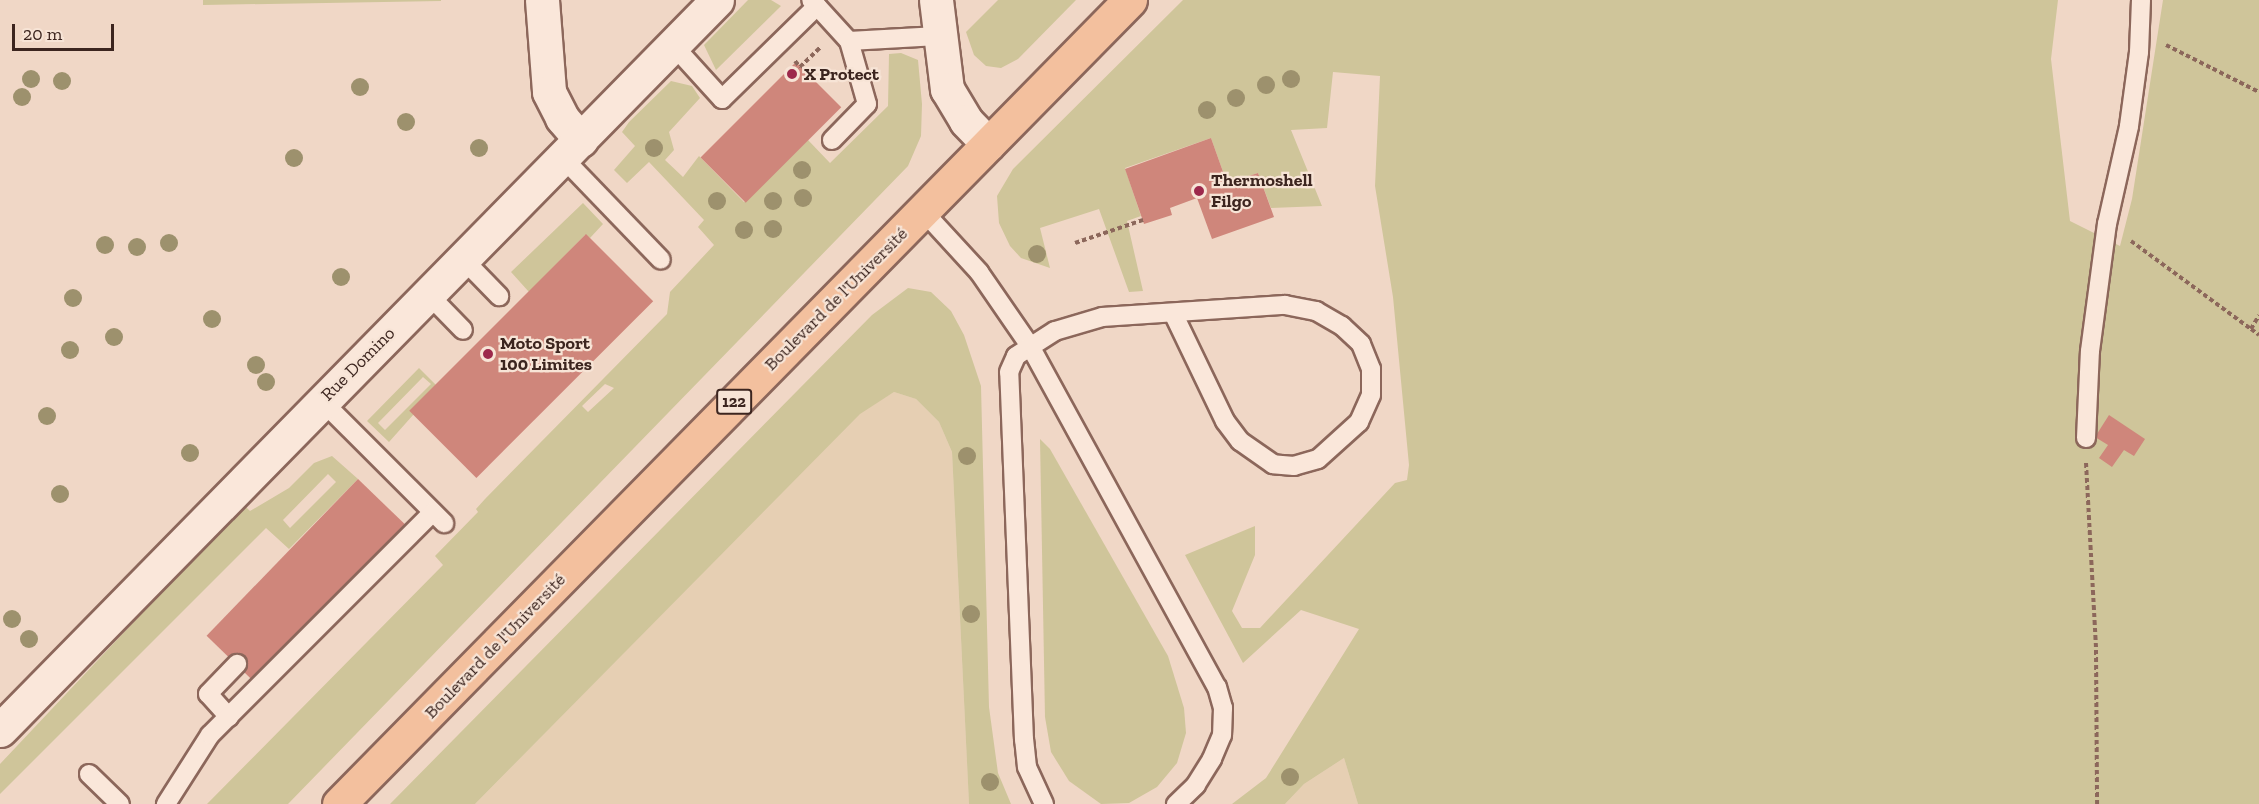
<!DOCTYPE html>
<html>
<head>
<meta charset="utf-8">
<style>
	body { margin:0 }
	#map { position:relative; width:2259px; height:804px; overflow:hidden; background:#f0d7c6; font-family:"Zilla Slab",serif }
	div>[style] { position:absolute }
	.farmland>* { inset:0; background:#e6cfb3 }
	.green>* { inset:0; background:#cfc59a }
	.building>* { inset:0; background:#cf867b; transform-origin:0 0 }
	.path>* { height:4px; margin-top:-2px; transform-origin:0; background:repeating-linear-gradient(90deg,#8c675b 0 4.5px,transparent 0 7.5px) }
	.roads { filter:drop-shadow(2px 0 #8c675b) drop-shadow(-2px 0 #8c675b) drop-shadow(0 2px #8c675b) drop-shadow(0 -2px #8c675b) }
	.lane>* { height:18px; margin:-9px; padding:0 9px; transform-origin:9px; border-radius:9px; background:#fae7da }
	.street>* { height:33px; margin:-16.5px; padding:0 16.5px; transform-origin:16.5px; border-radius:16.5px; background:#fae7da }
	.primary>* { height:33px; margin:-16.5px; padding:0 16.5px; transform-origin:16.5px; border-radius:16.5px; background:#f3c09e }
	.trees>* { width:18px; height:18px; margin:-9px; border-radius:50%; background:#9d916d }
	.dots>* { width:16px; height:16px; translate:-50% -50%; box-sizing:border-box; border:3px solid #f7e4d6; border-radius:50% }
	span { translate:-50% -50%; white-space:nowrap; text-align:center; line-height:1.15; -webkit-text-stroke:4.5px #f7e4d6; paint-order:stroke }
	.shield-label span { padding:2px 4px; background:#f7e4d6; border:2px solid; border-radius:4px; -webkit-text-stroke-width:0 }
	.shield-label { font-size:16px; color:#3c251f; font-weight:700 }
	.poi-label { font-size:18px; color:#3c251f; font-weight:700 }
	.left { translate:0 -50%; text-align:left }
	.street-label { font-size:18px; color:#3c251f }
	.scale { position:absolute; left:12px; top:24px; width:102px; height:27px; box-sizing:border-box; border:3px solid #3c251f; border-top:0; padding-left:8px; font-size:18px; line-height:21px; white-space:nowrap; color:#3c251f; -webkit-text-stroke:4px #f7e4d6; paint-order:stroke }
</style>
</head>
<body>
<div id="map">
	<div class="farmland">
		<div style="clip-path:polygon(894px 392px,916px 399px,939px 422px,952px 452px,969px 804px,475px 804px,860px 413px)"></div>
		<div style="clip-path:polygon(1344px 758px,1358px 804px,1285px 804px,1304px 784px)"></div>
	</div>
	<div class="green">
		<div style="clip-path:polygon(203px 0,441px 0,441px 1px,203px 5px)"></div>
		<div style="clip-path:polygon(748px 0,771px 0,781px 6px,716px 70px,704px 45px)"></div>
		<div style="clip-path:polygon(998px 0,1076px 0,1018px 59px,1001px 68px,986px 66px,974px 55px,966px 32px)"></div>
		<div style="clip-path:polygon(1183px 0,2058px 0,2051px 59px,2070px 221px,2120px 246px,2132px 199px,2163px 0,2259px 0,2259px 804px,1358px 804px,1344px 758px,1304px 784px,1285px 804px,1232px 804px,1266px 778px,1359px 629px,1301px 610px,1243px 663px,1185px 555px,1255px 526px,1255px 555px,1232px 611px,1242px 628px,1260px 628px,1395px 483px,1407px 480px,1409px 465px,1393px 297px,1375px 186px,1380px 76px,1333px 72px,1327px 128px,1291px 130px,1322px 206px,1271px 208px,1258px 173px,1227px 183px,1211px 138px,1125px 168px,1141px 216px,1127px 221px,1143px 291px,1129px 292px,1099px 209px,1040px 228px,1050px 268px,1021px 258px,1010px 246px,999px 223px,997px 196px,1013px 169px)"></div>
		<div style="clip-path:polygon(evenodd,901px 53px,918px 60px,922px 104px,921px 136px,908px 166px,288px 804px,207px 804px,443px 565px,435px 556px,478px 512px,476px 509px,485px 499px,667px 314px,670px 292px,714px 245px,698px 227px,704px 220px,649px 162px,627px 183px,614px 170px,635px 146px,622px 132px,629px 122px,671px 81px,692px 86px,700px 98px,669px 132px,674px 150px,665px 160px,683px 177px,699px 156px,744px 202px,808px 140px,830px 163px,888px 106px,889px 54px,901px 53px,605px 384px,614px 388px,588px 412px,582px 406px,605px 384px)"></div>
		<div style="clip-path:polygon(583px 203px,603px 224px,590px 238px,585px 235px,529px 292px,511px 272px)"></div>
		<div style="clip-path:polygon(908px 288px,931px 292px,951px 311px,964px 335px,981px 386px,989px 707px,998px 773px,1011px 804px,969px 804px,952px 452px,939px 422px,916px 399px,894px 392px,860px 414px,475px 804px,390px 804px,872px 315px)"></div>
		<div style="clip-path:polygon(evenodd,419px 368px,438px 387px,389px 442px,367px 421px,419px 368px,423px 377px,431px 384px,385px 430px,378px 423px,423px 377px)"></div>
		<div style="clip-path:polygon(1040px 439px,1050px 449px,1168px 656px,1184px 708px,1186px 733px,1177px 763px,1157px 787px,1129px 803px,1101px 804px,1069px 781px,1051px 752px,1045px 717px)"></div>
		<div style="clip-path:polygon(evenodd,332px 456px,358px 479px,289px 549px,266px 528px,0 794px,0 764px,244px 505px,250px 511px,289px 488px,314px 463px,332px 456px,328px 474px,336px 482px,290px 528px,283px 520px,328px 474px)"></div>
	</div>
	<div class="building">
		<div style="left:796px;top:62px;width:64px;height:135px;rotate:45deg"></div>
		<div style="clip-path:polygon(1211px 138px,1227px 183px,1258px 173px,1274px 217px,1212px 239px,1197px 198px,1170px 208px,1172px 215px,1144px 224px,1125px 169px)"></div>
		<div style="left:586px;top:234px;width:95px;height:250px;rotate:45deg"></div>
		<div style="clip-path:polygon(2109px 415px,2145px 439px,2134px 456px,2124px 450px,2112px 467px,2099px 458px,2108px 445px,2095px 437px)"></div>
		<div style="left:358px;top:479px;width:66px;height:218px;rotate:44deg"></div>
	</div>
	<div class="path">
		<div style="left:2166px;top:45px;width:104px;rotate:26.8deg"></div>
		<div style="left:795px;top:61px;width:8px;rotate:50deg"></div>
		<div style="left:800px;top:67px;width:28px;rotate:-44deg"></div>
		<div style="left:2131px;top:241px;width:149px;rotate:36.3deg"></div>
		<div style="left:2251px;top:329px;width:16px;rotate:-60deg"></div>
		<div style="left:1075px;top:243px;width:72px;rotate:-18.7deg"></div>
		<div style="left:2251px;top:329px;width:10px;rotate:37deg"></div>
		<div style="left:2086px;top:463px;width:187px;rotate:86.9deg"></div>
		<div style="left:2096px;top:650px;width:154px;rotate:89.6deg"></div>
	</div>
	<div class="roads">
		<div class="lane">
			<div style="left:817px;top:6px;width:47px;rotate:47.6deg"></div>
			<div style="left:849px;top:41px;width:89px;rotate:-3.2deg"></div>
			<div style="left:673px;top:45px;width:73px;rotate:47.8deg"></div>
			<div style="left:722px;top:99px;width:133px;rotate:-44.4deg"></div>
			<div style="left:817px;top:6px;width:8px;rotate:-135deg"></div>
			<div style="left:832px;top:140px;width:50px;rotate:-45.8deg"></div>
			<div style="left:867px;top:104px;width:66px;rotate:-105.9deg"></div>
			<div style="left:563px;top:158px;width:141px;rotate:46.1deg"></div>
			<div style="left:923px;top:211px;width:83px;rotate:47.4deg"></div>
			<div style="left:979px;top:272px;width:90px;rotate:55.4deg"></div>
			<div style="left:1030px;top:346px;width:389px;rotate:61.3deg"></div>
			<div style="left:1217px;top:687px;width:22px;rotate:74deg"></div>
			<div style="left:1223px;top:708px;width:27px;rotate:92deg"></div>
			<div style="left:1222px;top:735px;width:26px;rotate:113deg"></div>
			<div style="left:1212px;top:759px;width:31px;rotate:122deg"></div>
			<div style="left:1196px;top:785px;width:28px;rotate:136deg"></div>
			<div style="left:463px;top:259px;width:52px;rotate:45.8deg"></div>
			<div style="left:428px;top:294px;width:50px;rotate:45.8deg"></div>
			<div style="left:322px;top:401px;width:173px;rotate:45deg"></div>
			<div style="left:2086px;top:438px;width:87px;rotate:-87.4deg"></div>
			<div style="left:2090px;top:351px;width:128px;rotate:-82.4deg"></div>
			<div style="left:2107px;top:224px;width:100px;rotate:-77.3deg"></div>
			<div style="left:2129px;top:126px;width:75px;rotate:-82.3deg"></div>
			<div style="left:2139px;top:52px;width:52px;rotate:-87.8deg"></div>
			<div style="left:229px;top:717px;width:31px;rotate:-132deg"></div>
			<div style="left:208px;top:694px;width:42px;rotate:-46deg"></div>
			<div style="left:89px;top:774px;width:43px;rotate:44.1deg"></div>
			<div style="left:166px;top:804px;width:82px;rotate:-57.5deg"></div>
			<div style="left:210px;top:735px;width:315px;rotate:-45deg"></div>
			<div style="left:1044px;top:804px;width:41px;rotate:-114.7deg"></div>
			<div style="left:1027px;top:767px;width:27px;rotate:-96deg"></div>
			<div style="left:1024px;top:740px;width:368px;rotate:-92.3deg"></div>
			<div style="left:1009px;top:372px;width:17px;rotate:-66deg"></div>
			<div style="left:1016px;top:356px;width:46px;rotate:-32.7deg"></div>
			<div style="left:1055px;top:331px;width:49px;rotate:-16.6deg"></div>
			<div style="left:1102px;top:317px;width:183px;rotate:-3.8deg"></div>
			<div style="left:1285px;top:305px;width:32px;rotate:11deg"></div>
			<div style="left:1316px;top:311px;width:30px;rotate:30deg"></div>
			<div style="left:1342px;top:326px;width:26px;rotate:43deg"></div>
			<div style="left:1361px;top:344px;width:27px;rotate:68deg"></div>
			<div style="left:1371px;top:369px;width:26px;rotate:90deg"></div>
			<div style="left:1371px;top:395px;width:30px;rotate:114deg"></div>
			<div style="left:1359px;top:422px;width:55px;rotate:137.9deg"></div>
			<div style="left:1318px;top:459px;width:25px;rotate:164deg"></div>
			<div style="left:1294px;top:466px;width:21px;rotate:-175deg"></div>
			<div style="left:1273px;top:464px;width:40px;rotate:-145.1deg"></div>
			<div style="left:1240px;top:441px;width:25px;rotate:-127deg"></div>
			<div style="left:1225px;top:421px;width:118px;rotate:-115.7deg"></div>
		</div>
		<div class="street">
			<div style="left:542px;top:0;width:92px;rotate:85.6deg"></div>
			<div style="left:549px;top:92px;width:29px;rotate:63deg"></div>
			<div style="left:562px;top:118px;width:29px;rotate:49deg"></div>
			<div style="left:936px;top:0;width:90px;rotate:83deg"></div>
			<div style="left:947px;top:89px;width:37px;rotate:59deg"></div>
			<div style="left:966px;top:121px;width:32px;rotate:46deg"></div>
			<div style="left:0;top:730px;width:1023px;rotate:-45.51deg"></div>
		</div>
		<div class="primary">
			<div style="left:339px;top:804px;width:1128px;rotate:-45.47deg"></div>
		</div>
	</div>
	<div class="trees">
		<div style="left:31px;top:79px"></div>
		<div style="left:1291px;top:79px"></div>
		<div style="left:62px;top:81px"></div>
		<div style="left:1266px;top:85px"></div>
		<div style="left:360px;top:87px"></div>
		<div style="left:22px;top:97px"></div>
		<div style="left:1236px;top:98px"></div>
		<div style="left:1207px;top:110px"></div>
		<div style="left:406px;top:122px"></div>
		<div style="left:479px;top:148px"></div>
		<div style="left:654px;top:148px"></div>
		<div style="left:294px;top:158px"></div>
		<div style="left:802px;top:170px"></div>
		<div style="left:803px;top:198px"></div>
		<div style="left:717px;top:201px"></div>
		<div style="left:773px;top:201px"></div>
		<div style="left:773px;top:229px"></div>
		<div style="left:744px;top:230px"></div>
		<div style="left:169px;top:243px"></div>
		<div style="left:105px;top:245px"></div>
		<div style="left:137px;top:247px"></div>
		<div style="left:1037px;top:254px"></div>
		<div style="left:341px;top:277px"></div>
		<div style="left:73px;top:298px"></div>
		<div style="left:212px;top:319px"></div>
		<div style="left:114px;top:337px"></div>
		<div style="left:70px;top:350px"></div>
		<div style="left:256px;top:365px"></div>
		<div style="left:266px;top:382px"></div>
		<div style="left:47px;top:416px"></div>
		<div style="left:190px;top:453px"></div>
		<div style="left:967px;top:456px"></div>
		<div style="left:60px;top:494px"></div>
		<div style="left:971px;top:614px"></div>
		<div style="left:12px;top:619px"></div>
		<div style="left:29px;top:639px"></div>
		<div style="left:1290px;top:777px"></div>
		<div style="left:990px;top:782px"></div>
	</div>
	<div class="dots">
		<div style="left:792px;top:74px;background:#9d294c"></div>
		<div style="left:1199px;top:191px;background:#9d294c"></div>
		<div style="left:488px;top:354px;background:#9d294c"></div>
	</div>
	<div class="shield-label">
		<span style="left:734px;top:402px">122</span>
	</div>
	<div class="poi-label">
		<span class="left" style="left:804px;top:74px">X Protect</span>
		<span class="left" style="left:1211px;top:191px">Thermoshell<br>Filgo</span>
		<span class="left" style="left:500px;top:354px">Moto Sport<br>100 Limites</span>
	</div>
	<div class="street-label">
		<span style="left:836px;top:299px;rotate:-45deg">Boulevard de l'Université</span>
		<span style="left:358px;top:364px;rotate:-45deg">Rue Domino</span>
		<span style="left:495px;top:646px;rotate:-46deg">Boulevard de l'Université</span>
	</div>
	<div class="scale">20 m</div>
</div>
</body>
</html>
